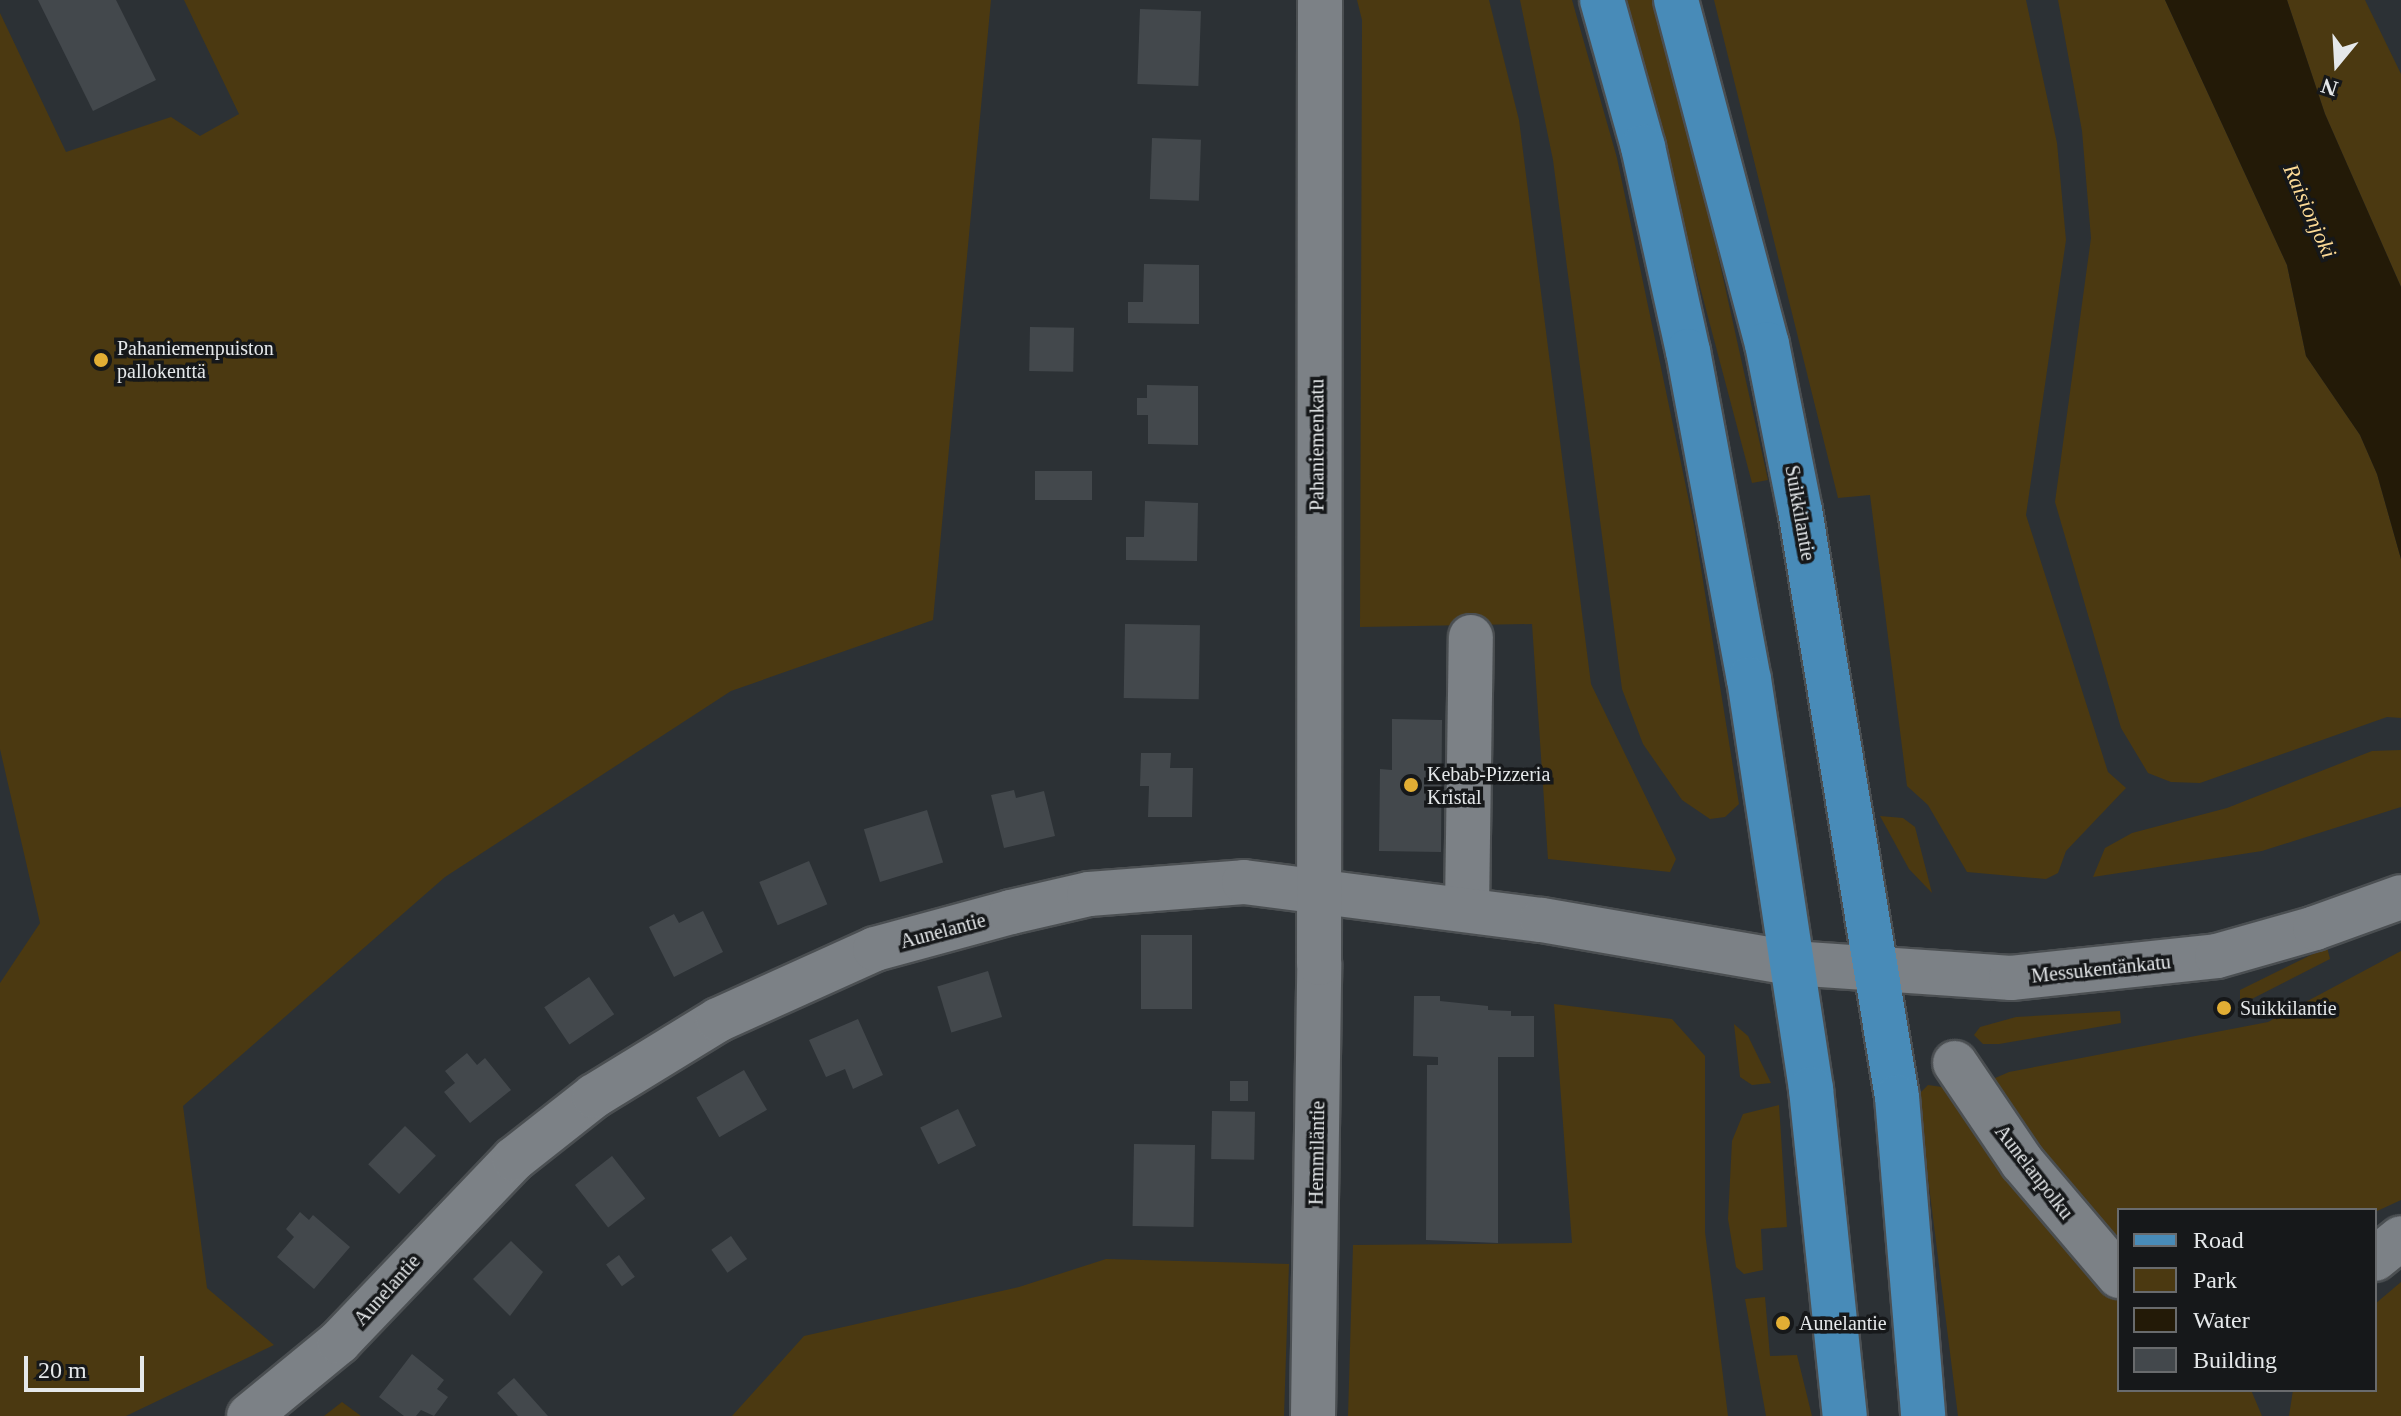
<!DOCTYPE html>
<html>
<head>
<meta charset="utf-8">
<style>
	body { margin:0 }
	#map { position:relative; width:2401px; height:1416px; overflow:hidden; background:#2c3135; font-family:"Times New Roman",serif }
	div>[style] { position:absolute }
	.green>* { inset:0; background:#4b3911 }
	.water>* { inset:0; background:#231a07 }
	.building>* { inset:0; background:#43484c; transform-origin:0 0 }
	.roads { filter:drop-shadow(2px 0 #4b4f52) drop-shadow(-2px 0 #4b4f52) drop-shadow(0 2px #4b4f52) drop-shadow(0 -2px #4b4f52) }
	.minor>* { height:44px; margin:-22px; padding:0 22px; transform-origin:22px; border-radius:22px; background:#7c8186 }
	.major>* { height:44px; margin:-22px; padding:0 22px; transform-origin:22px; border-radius:22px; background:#488bb8 }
	.dots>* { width:22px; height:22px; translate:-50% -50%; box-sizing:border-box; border:4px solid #16181a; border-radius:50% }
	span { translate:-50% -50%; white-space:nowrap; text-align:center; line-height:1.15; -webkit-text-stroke:7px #16181a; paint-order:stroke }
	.poi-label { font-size:20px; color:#e5e8ea }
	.left { translate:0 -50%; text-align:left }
	.street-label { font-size:20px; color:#e5e8ea }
	.water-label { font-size:22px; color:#fcda96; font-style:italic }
	.legend { position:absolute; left:2117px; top:1208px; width:260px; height:184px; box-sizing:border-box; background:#16181a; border:2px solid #696b6d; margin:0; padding:10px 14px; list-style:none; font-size:24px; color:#e5e8ea }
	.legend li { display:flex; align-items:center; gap:16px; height:40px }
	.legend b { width:40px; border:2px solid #696b6d }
	.north { position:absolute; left:2297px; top:24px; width:80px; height:80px; -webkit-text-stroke:6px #16181a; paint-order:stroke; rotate:198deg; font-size:22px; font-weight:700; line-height:32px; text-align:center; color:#e5e8ea }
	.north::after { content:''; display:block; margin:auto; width:28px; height:36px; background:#e5e8ea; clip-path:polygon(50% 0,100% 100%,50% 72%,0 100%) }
	.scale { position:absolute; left:24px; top:1356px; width:120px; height:36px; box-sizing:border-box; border:4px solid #e5e8ea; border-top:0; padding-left:10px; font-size:24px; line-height:28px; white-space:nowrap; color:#e5e8ea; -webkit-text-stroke:6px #16181a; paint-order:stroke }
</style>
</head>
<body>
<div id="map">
	<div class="green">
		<div style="clip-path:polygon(184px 0,991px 0,933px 620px,731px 691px,445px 877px,183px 1106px,207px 1288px,274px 1345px,126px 1416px,0 1416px,0 983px,40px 923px,0 749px,0 13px,66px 152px,171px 117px,200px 136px,239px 114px)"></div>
		<div style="clip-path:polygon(1357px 0,1489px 0,1519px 120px,1591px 684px,1676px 859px,1670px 872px,1548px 859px,1532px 624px,1360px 627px,1362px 20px)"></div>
		<div style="clip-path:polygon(1520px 0,1572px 0,1617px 158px,1694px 525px,1739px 804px,1725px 817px,1710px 819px,1682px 800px,1643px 744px,1622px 689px,1553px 160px)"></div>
		<div style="clip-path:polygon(1624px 0,1653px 0,1683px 98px,1768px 480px,1752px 483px)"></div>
		<div style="clip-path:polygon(1714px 0,2026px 0,2057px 143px,2066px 240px,2026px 515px,2108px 772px,2126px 788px,2066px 851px,2058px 873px,2046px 879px,1967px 872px,1928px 805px,1907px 786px,1870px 495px,1838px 498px)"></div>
		<div style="clip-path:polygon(2058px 0,2165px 0,2287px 265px,2306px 356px,2360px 435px,2377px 474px,2401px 559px,2401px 718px,2387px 717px,2200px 783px,2171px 782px,2148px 773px,2121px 728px,2055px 502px,2091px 238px,2082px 131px)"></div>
		<div style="clip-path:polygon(2287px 0,2365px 0,2401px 74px,2401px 287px,2325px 114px)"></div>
		<div style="clip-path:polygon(2401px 750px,2401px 807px,2262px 851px,2093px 877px,2105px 848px,2132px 833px,2227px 808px,2372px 751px)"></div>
		<div style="clip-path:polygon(1880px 816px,1903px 818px,1915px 827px,1932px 893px,1909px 869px)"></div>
		<div style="clip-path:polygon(2327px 947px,2330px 959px,2240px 1005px,2240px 990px)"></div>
		<div style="clip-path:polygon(2401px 951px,2401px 1200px,2375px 1212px,2119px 1210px,2119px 1255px,1986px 1082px,2009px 1072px,2268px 1022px)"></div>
		<div style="clip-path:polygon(1554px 1004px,1672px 1019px,1705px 1056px,1705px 1232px,1728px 1416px,1348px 1416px,1353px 1245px,1572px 1243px)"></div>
		<div style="clip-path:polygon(2120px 1011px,2121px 1023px,1999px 1044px,1983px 1044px,1974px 1035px,1980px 1027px,2016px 1017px)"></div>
		<div style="clip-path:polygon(1734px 1024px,1748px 1036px,1771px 1083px,1752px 1085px,1740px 1077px)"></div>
		<div style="clip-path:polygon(1928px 1085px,1949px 1088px,2119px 1288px,2119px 1390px,2251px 1390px,2262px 1416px,1958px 1416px,1919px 1107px,1919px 1094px)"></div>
		<div style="clip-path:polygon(1779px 1105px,1787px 1227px,1761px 1229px,1763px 1270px,1744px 1274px,1736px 1267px,1728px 1219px,1732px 1141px,1743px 1114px)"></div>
		<div style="clip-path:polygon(1106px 1259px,1289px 1264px,1284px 1416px,732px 1416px,804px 1336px,1019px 1287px)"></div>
		<div style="clip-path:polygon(2401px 1282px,2401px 1416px,2289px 1416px,2293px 1390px,2375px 1390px,2375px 1304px)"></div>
		<div style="clip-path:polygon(1765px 1297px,1770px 1356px,1797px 1355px,1812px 1416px,1766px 1416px,1745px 1299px)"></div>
		<div style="clip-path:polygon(342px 1402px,361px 1416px,324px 1416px)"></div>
	</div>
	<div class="water">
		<div style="clip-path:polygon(2165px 0,2287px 0,2325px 114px,2401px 287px,2401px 559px,2377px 474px,2360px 435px,2306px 356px,2287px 265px)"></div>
	</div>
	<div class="building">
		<div style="clip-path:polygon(38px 0,116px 0,156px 80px,93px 111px)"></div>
		<div style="left:1140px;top:9px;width:61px;height:75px;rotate:2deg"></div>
		<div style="left:1152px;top:138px;width:49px;height:61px;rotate:2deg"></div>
		<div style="clip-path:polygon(1144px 264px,1199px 265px,1199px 324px,1128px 323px,1128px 302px,1143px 302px)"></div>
		<div style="left:1030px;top:327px;width:44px;height:44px;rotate:1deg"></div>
		<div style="clip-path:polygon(1147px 385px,1198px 386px,1198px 445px,1148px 444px,1148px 415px,1137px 415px,1137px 398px,1147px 398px)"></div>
		<div style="left:1035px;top:471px;width:57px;height:29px"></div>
		<div style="clip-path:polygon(1145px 501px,1198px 503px,1197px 561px,1126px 560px,1126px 537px,1144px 537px)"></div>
		<div style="left:1125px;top:624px;width:75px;height:74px;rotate:1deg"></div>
		<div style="clip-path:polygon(1392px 719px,1442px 720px,1441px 852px,1379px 851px,1380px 769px,1392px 770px)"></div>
		<div style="clip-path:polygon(1141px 753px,1171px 753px,1170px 768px,1193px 768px,1192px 817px,1148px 817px,1149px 786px,1140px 786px)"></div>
		<div style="clip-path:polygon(1014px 790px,1016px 798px,1044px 791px,1055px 836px,1004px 848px,991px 795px)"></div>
		<div style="left:927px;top:810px;width:55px;height:66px;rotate:73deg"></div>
		<div style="left:809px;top:861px;width:47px;height:54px;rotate:67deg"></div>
		<div style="clip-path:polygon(703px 911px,723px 952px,674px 977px,649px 927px,674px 914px,679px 923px)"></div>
		<div style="left:1141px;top:935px;width:51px;height:74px"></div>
		<div style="left:988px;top:971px;width:48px;height:53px;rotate:73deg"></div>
		<div style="left:589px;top:977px;width:45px;height:54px;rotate:56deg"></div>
		<div style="clip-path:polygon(1414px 996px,1440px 996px,1440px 1001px,1488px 1006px,1488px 1010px,1511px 1011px,1511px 1016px,1534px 1016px,1534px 1057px,1498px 1057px,1498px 1243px,1426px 1240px,1427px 1065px,1438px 1065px,1438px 1057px,1413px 1056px)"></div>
		<div style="clip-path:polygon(858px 1019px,883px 1075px,853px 1089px,845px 1069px,826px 1077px,809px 1040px)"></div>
		<div style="clip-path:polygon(467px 1053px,477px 1065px,485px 1058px,511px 1090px,470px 1123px,444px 1092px,455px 1083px,445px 1071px)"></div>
		<div style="left:744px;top:1070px;width:46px;height:55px;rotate:60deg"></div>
		<div style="left:1230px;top:1081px;width:18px;height:20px"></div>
		<div style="left:958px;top:1109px;width:41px;height:42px;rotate:64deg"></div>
		<div style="left:1212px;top:1111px;width:43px;height:48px;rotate:1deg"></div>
		<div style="left:405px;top:1126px;width:43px;height:53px;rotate:44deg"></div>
		<div style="left:1134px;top:1144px;width:61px;height:82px;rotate:1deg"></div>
		<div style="left:612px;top:1156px;width:54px;height:47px;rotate:52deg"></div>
		<div style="clip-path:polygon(300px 1212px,309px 1220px,313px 1215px,350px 1247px,314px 1289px,277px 1257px,294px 1237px,286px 1229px)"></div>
		<div style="left:731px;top:1236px;width:28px;height:24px;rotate:55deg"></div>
		<div style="clip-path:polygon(511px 1241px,543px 1272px,510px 1316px,473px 1279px)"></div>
		<div style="left:619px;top:1255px;width:27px;height:16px;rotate:54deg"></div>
		<div style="clip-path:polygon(412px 1354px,444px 1380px,437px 1389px,448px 1397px,434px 1416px,421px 1410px,416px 1416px,404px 1416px,379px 1397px)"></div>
		<div style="clip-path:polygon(514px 1378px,548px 1416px,518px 1416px,497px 1393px)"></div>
	</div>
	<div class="roads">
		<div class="minor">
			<div style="left:1467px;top:910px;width:273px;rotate:-89.2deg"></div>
			<div style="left:1955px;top:1063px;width:120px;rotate:55.9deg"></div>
			<div style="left:2022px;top:1162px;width:150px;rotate:49.6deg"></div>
			<div style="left:2375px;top:1259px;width:33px;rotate:-39deg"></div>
			<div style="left:249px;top:1416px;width:117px;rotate:-39.4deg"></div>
			<div style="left:339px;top:1342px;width:253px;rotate:-46.3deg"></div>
			<div style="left:514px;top:1159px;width:102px;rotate:-38.2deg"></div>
			<div style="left:594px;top:1096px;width:145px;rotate:-31.5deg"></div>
			<div style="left:718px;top:1020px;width:172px;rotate:-24.3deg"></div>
			<div style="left:875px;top:949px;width:141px;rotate:-15.2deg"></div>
			<div style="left:1011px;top:912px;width:80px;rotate:-13deg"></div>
			<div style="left:1089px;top:894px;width:155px;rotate:-4.4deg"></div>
			<div style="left:1244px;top:882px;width:300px;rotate:7.3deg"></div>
			<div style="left:1542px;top:920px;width:254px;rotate:9.8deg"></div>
			<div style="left:1792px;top:963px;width:220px;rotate:3.9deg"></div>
			<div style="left:2011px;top:978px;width:207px;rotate:-6.1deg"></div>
			<div style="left:2217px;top:956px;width:102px;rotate:-15.9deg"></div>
			<div style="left:2315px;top:928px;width:91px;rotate:-19.8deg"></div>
			<div style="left:1313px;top:1416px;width:453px;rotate:-89.2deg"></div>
			<div style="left:1319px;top:963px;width:963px;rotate:-89.94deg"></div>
		</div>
		<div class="major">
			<div style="left:1602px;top:0;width:153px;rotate:74.4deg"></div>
			<div style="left:1643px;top:147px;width:209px;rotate:77.6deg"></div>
			<div style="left:1688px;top:351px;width:334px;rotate:79.5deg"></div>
			<div style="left:1749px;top:679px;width:415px;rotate:81.4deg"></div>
			<div style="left:1811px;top:1089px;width:329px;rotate:84.1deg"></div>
			<div style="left:1676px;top:0;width:356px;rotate:75.2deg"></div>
			<div style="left:1767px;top:344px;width:169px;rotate:78.8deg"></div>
			<div style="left:1800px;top:510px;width:595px;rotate:80.62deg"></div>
			<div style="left:1897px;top:1097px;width:320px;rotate:85.3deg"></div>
		</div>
	</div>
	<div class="dots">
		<div style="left:101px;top:360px;background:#e2ae34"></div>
		<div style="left:1411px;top:785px;background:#e2ae34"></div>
		<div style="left:2224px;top:1008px;background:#e2ae34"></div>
		<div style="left:1783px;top:1323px;background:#e2ae34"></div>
	</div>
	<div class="poi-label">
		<span class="left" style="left:117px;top:360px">Pahaniemenpuiston<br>pallokenttä</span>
		<span class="left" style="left:1427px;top:786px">Kebab-Pizzeria<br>Kristal</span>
		<span class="left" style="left:2240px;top:1008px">Suikkilantie</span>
		<span class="left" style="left:1799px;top:1323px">Aunelantie</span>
	</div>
	<div class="street-label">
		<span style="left:1317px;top:445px;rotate:-90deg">Pahaniemenkatu</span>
		<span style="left:1800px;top:513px;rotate:80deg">Suikkilantie</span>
		<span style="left:943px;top:931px;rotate:-15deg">Aunelantie</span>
		<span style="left:2101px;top:969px;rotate:-6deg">Messukentänkatu</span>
		<span style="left:1317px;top:1153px;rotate:-89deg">Hemmiläntie</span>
		<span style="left:2034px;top:1172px;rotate:52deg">Aunelanpolku</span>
		<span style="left:387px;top:1290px;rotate:-48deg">Aunelantie</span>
	</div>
	<div class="water-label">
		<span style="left:2310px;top:211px;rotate:66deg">Raisionjoki</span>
	</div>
	<ul class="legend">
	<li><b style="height:10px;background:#488bb8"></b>Road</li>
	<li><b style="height:22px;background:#4b3911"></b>Park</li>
	<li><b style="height:22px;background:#231a07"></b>Water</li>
	<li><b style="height:22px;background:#43484c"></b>Building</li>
	</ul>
	<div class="north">N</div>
	<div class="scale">20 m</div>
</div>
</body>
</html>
